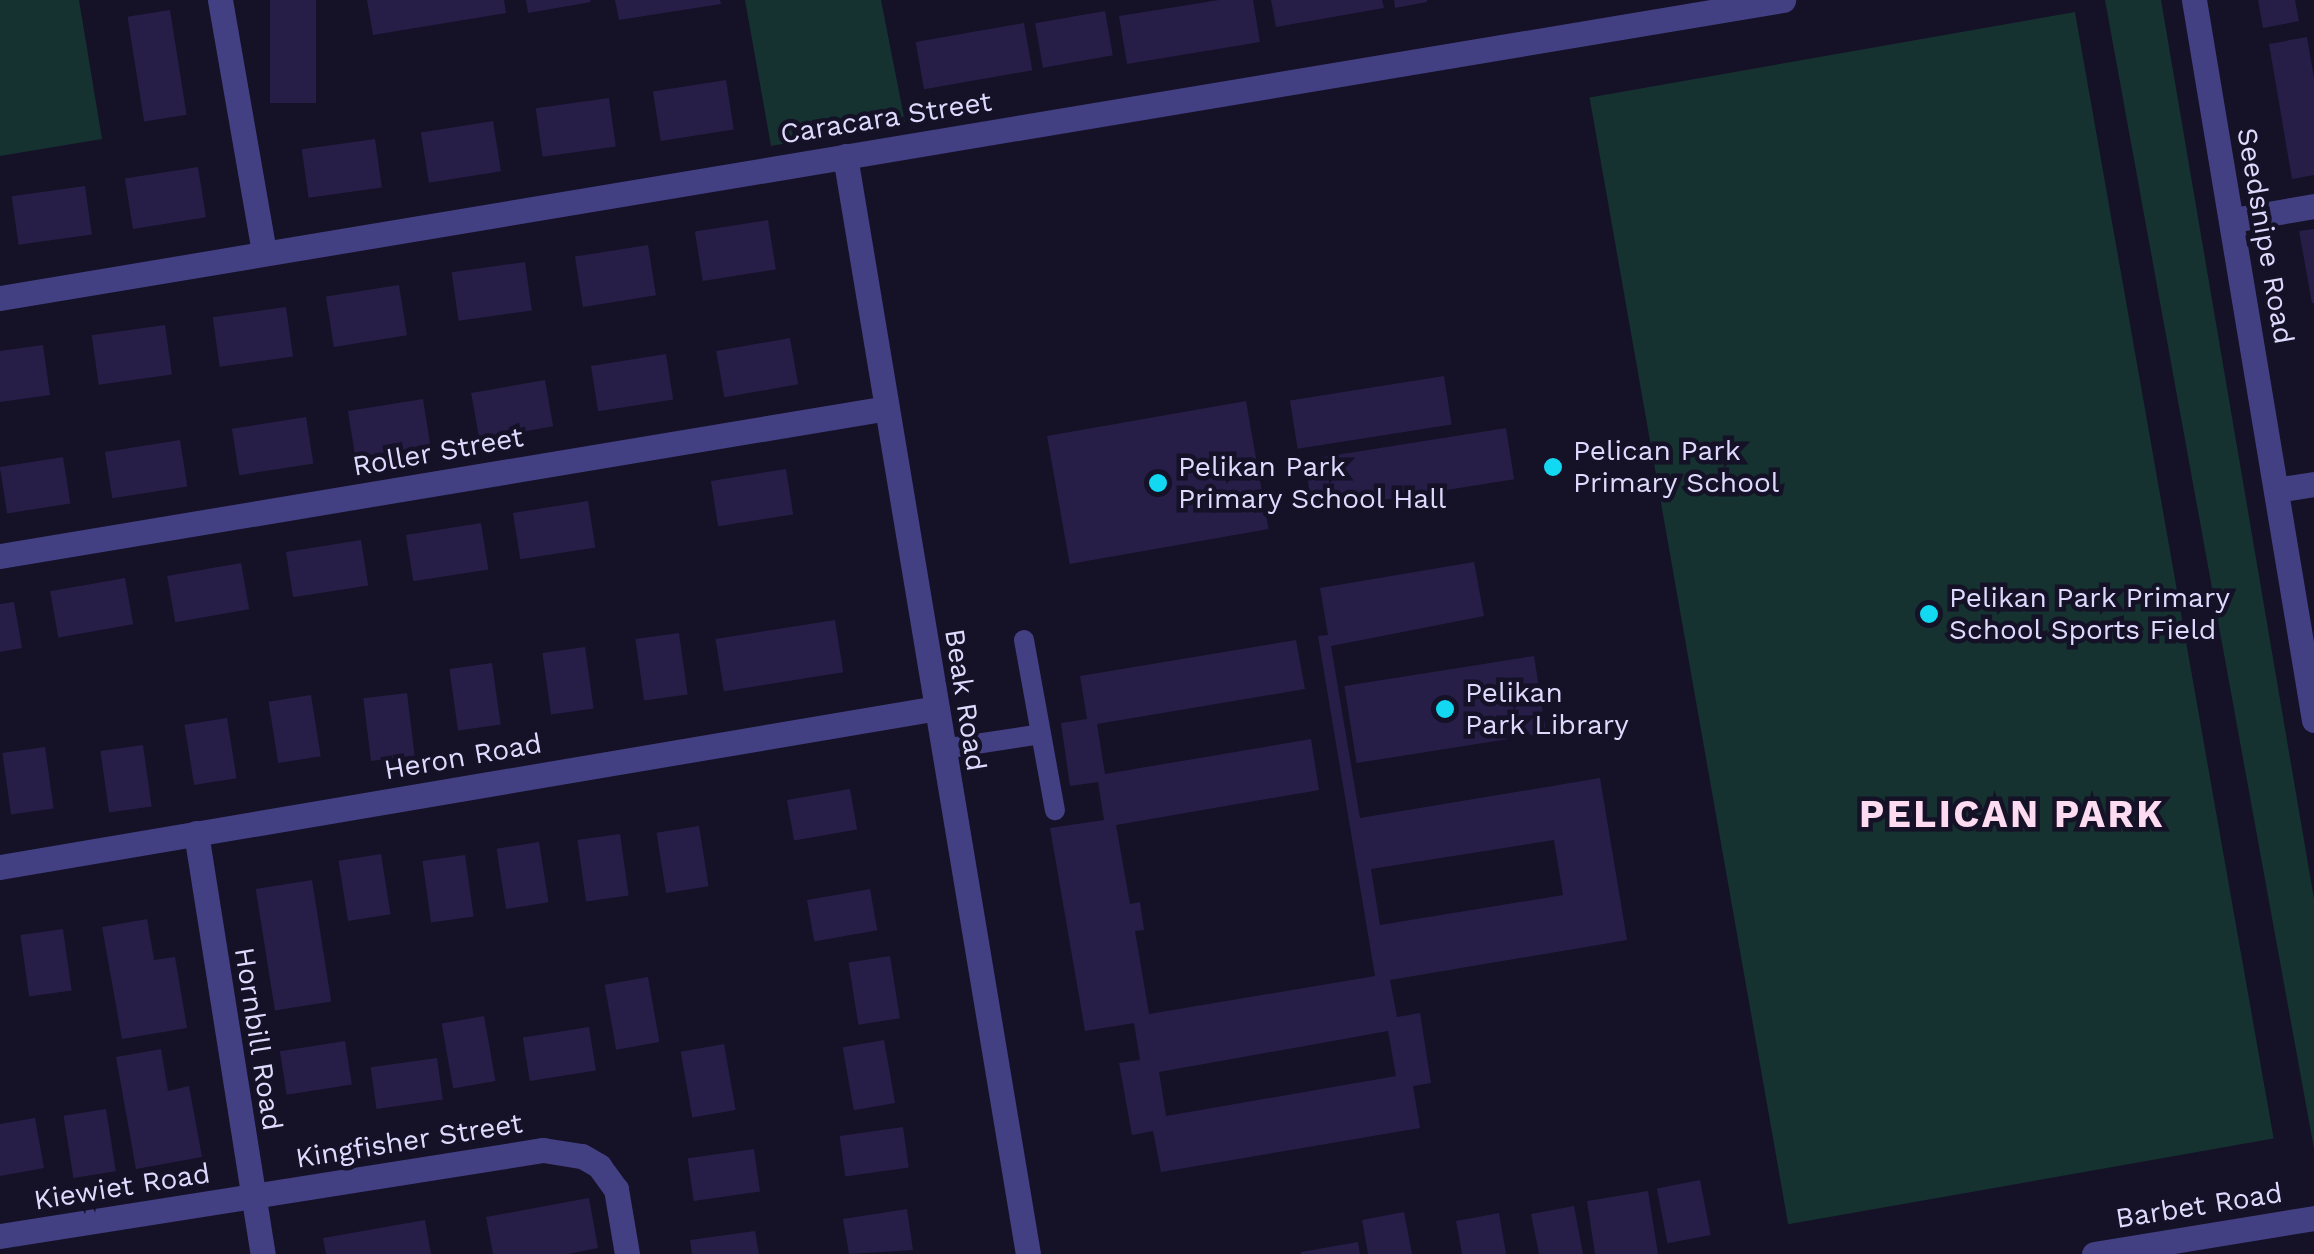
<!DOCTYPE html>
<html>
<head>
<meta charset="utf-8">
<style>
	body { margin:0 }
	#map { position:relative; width:2314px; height:1254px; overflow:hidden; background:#151127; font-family:"Work Sans",sans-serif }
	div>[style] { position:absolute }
	.green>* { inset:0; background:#153130; transform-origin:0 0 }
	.building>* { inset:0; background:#271e47; transform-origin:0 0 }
	.lane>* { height:20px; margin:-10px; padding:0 10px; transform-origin:10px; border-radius:10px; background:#433f83 }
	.street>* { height:25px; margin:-12.5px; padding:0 12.5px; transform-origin:12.5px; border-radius:12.5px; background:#433f83 }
	.dots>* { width:28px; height:28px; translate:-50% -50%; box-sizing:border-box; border:5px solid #151127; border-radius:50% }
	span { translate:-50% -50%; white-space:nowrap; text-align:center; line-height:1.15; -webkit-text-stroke:9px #151127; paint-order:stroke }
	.street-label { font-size:28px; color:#dedafd }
	.poi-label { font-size:28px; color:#dedafd }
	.left { translate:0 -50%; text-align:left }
	.district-label { font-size:38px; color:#fddbf0; font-weight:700; letter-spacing:2.5px }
</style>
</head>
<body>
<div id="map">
	<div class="green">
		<div style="clip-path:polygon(0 0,79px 0,102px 139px,0 156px)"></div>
		<div style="clip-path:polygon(745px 0,881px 0,905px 122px,771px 146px)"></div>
		<div style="clip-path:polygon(2105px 0,2161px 0,2314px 899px,2314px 1149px)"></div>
		<div style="left:2075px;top:12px;width:1144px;height:493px;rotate:80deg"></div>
	</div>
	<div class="building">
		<div style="left:270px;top:0;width:46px;height:103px"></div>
		<div style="clip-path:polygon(367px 0,504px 0,506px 13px,373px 35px)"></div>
		<div style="clip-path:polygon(526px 0,590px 0,591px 2px,528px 13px)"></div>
		<div style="clip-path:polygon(615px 0,720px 0,721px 4px,619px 20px)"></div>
		<div style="clip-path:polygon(1219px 0,1253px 0,1260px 42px,1127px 64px,1119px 16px)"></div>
		<div style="clip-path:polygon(1271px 0,1382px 0,1384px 8px,1276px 27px)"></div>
		<div style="clip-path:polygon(1394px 0,1427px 0,1427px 2px,1395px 8px)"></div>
		<div style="clip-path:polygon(2258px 0,2295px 0,2299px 21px,2263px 28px)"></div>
		<div style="left:170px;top:10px;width:106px;height:43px;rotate:81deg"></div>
		<div style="left:1105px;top:11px;width:45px;height:71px;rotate:80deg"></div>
		<div style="left:1024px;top:23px;width:48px;height:110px;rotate:80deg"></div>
		<div style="clip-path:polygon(2307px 37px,2314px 78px,2314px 175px,2292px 179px,2269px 44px)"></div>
		<div style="left:726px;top:80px;width:50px;height:74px;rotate:81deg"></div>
		<div style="left:609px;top:98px;width:49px;height:74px;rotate:82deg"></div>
		<div style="left:493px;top:121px;width:51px;height:73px;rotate:81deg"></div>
		<div style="left:375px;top:139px;width:49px;height:74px;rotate:82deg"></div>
		<div style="left:198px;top:167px;width:51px;height:74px;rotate:81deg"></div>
		<div style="left:85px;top:186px;width:49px;height:74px;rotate:82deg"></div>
		<div style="left:768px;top:220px;width:50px;height:74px;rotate:81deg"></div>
		<div style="clip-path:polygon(2314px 229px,2314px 303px,2312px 303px,2299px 231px)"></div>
		<div style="left:648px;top:245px;width:51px;height:74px;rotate:81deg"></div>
		<div style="left:525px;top:262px;width:49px;height:74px;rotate:82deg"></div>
		<div style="left:399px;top:285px;width:51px;height:74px;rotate:81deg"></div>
		<div style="left:286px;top:307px;width:50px;height:74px;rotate:82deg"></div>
		<div style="left:165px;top:325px;width:50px;height:74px;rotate:82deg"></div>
		<div style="left:790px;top:338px;width:47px;height:75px;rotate:80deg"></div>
		<div style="clip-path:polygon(43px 345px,50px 395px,0 402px,0 351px)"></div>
		<div style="left:666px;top:354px;width:46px;height:76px;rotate:81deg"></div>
		<div style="left:1444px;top:376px;width:49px;height:156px;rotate:81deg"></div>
		<div style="left:545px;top:380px;width:47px;height:75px;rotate:80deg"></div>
		<div style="left:423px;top:399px;width:47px;height:76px;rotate:81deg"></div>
		<div style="left:1246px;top:401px;width:130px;height:202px;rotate:80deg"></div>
		<div style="left:306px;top:417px;width:47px;height:75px;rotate:81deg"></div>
		<div style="left:1506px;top:428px;width:52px;height:204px;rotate:81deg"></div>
		<div style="left:180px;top:440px;width:47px;height:76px;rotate:81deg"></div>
		<div style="left:63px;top:457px;width:47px;height:64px;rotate:81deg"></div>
		<div style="left:786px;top:469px;width:46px;height:76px;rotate:81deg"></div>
		<div style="left:588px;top:501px;width:47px;height:76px;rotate:81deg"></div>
		<div style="left:481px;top:523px;width:47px;height:76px;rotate:81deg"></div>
		<div style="left:361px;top:540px;width:46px;height:76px;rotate:81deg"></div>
		<div style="clip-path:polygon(evenodd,1474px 562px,1484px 616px,1331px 646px,1360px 818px,1600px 778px,1627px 940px,1390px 980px,1397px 1017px,1420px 1013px,1431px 1083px,1413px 1086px,1420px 1128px,1161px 1172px,1153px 1131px,1132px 1135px,1119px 1063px,1140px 1060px,1134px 1023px,1085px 1031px,1050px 828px,1104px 820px,1098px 782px,1070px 786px,1061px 723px,1087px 719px,1080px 676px,1296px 640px,1305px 689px,1097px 724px,1105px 774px,1311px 739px,1319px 790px,1116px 825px,1130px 904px,1140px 902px,1144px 930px,1135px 931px,1149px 1014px,1375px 976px,1318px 636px,1328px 635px,1320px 588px,1474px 562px,1554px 840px,1563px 895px,1380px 925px,1371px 869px,1554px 840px,1474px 562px,1388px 1031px,1396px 1076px,1166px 1116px,1159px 1072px,1388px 1031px)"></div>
		<div style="left:241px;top:563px;width:47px;height:75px;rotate:80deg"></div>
		<div style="left:125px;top:578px;width:47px;height:76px;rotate:80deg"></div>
		<div style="clip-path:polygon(14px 602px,22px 648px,0 652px,0 604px)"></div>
		<div style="left:835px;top:620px;width:53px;height:121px;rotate:81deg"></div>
		<div style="left:679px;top:633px;width:62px;height:44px;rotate:82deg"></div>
		<div style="left:585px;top:647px;width:62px;height:43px;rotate:82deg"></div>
		<div style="left:1534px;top:656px;width:78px;height:192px;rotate:81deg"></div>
		<div style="left:492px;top:663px;width:62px;height:43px;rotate:82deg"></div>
		<div style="left:407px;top:693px;width:63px;height:44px;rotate:83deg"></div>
		<div style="left:311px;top:695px;width:62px;height:43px;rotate:81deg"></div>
		<div style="left:227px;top:718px;width:61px;height:43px;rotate:81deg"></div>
		<div style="left:143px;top:745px;width:62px;height:43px;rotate:82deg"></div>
		<div style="left:45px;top:747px;width:62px;height:43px;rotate:82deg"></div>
		<div style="left:850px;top:789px;width:41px;height:64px;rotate:80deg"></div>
		<div style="left:699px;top:826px;width:61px;height:43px;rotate:81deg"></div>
		<div style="left:620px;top:834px;width:62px;height:43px;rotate:82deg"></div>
		<div style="left:539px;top:842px;width:61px;height:43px;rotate:81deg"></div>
		<div style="left:381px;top:854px;width:61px;height:43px;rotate:81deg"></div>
		<div style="left:465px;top:855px;width:62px;height:43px;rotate:82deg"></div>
		<div style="left:312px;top:880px;width:123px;height:57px;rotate:81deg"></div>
		<div style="left:870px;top:889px;width:42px;height:64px;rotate:80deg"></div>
		<div style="clip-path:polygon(147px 919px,154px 960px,175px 957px,187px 1028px,122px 1039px,102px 927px)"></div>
		<div style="left:63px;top:929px;width:62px;height:43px;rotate:82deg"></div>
		<div style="left:890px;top:956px;width:63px;height:42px;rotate:81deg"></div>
		<div style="left:648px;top:977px;width:66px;height:44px;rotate:80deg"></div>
		<div style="left:484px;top:1016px;width:66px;height:43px;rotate:80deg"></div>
		<div style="left:589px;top:1027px;width:44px;height:67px;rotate:81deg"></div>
		<div style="left:884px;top:1040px;width:64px;height:42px;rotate:80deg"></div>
		<div style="left:345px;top:1041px;width:44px;height:66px;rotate:81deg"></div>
		<div style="left:724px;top:1044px;width:67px;height:44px;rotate:80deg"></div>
		<div style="clip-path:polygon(161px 1049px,168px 1091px,189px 1086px,202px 1157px,136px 1169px,116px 1057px)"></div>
		<div style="left:437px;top:1058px;width:42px;height:67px;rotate:82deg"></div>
		<div style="left:106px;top:1109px;width:63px;height:43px;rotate:81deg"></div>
		<div style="clip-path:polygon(35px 1118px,44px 1168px,0 1176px,0 1124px)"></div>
		<div style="left:903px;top:1127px;width:41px;height:64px;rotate:82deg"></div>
		<div style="left:754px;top:1149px;width:43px;height:67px;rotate:82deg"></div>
		<div style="left:1700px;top:1180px;width:56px;height:44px;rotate:79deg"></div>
		<div style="clip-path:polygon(1648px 1191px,1658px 1254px,1595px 1254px,1587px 1201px)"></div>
		<div style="clip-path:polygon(589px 1198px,598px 1248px,568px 1254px,493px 1254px,486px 1217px)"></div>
		<div style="clip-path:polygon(1574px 1206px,1583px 1254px,1539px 1254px,1531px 1214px)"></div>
		<div style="clip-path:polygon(907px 1209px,913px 1250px,849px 1254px,843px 1219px)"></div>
		<div style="clip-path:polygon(1404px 1212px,1412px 1254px,1368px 1254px,1362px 1220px)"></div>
		<div style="clip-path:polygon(1499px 1213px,1506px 1254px,1462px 1254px,1456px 1221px)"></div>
		<div style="clip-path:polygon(425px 1220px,431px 1254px,326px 1254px,323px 1238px)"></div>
		<div style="clip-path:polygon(755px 1231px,759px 1254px,692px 1254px,690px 1240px)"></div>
		<div style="clip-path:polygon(1358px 1242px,1360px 1254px,1301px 1254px,1301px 1252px)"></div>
	</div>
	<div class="lane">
		<div style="left:1024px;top:640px;width:173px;rotate:79.7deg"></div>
		<div style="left:943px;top:749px;width:99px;rotate:-8.7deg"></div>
	</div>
	<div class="street">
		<div style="left:220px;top:0;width:256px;rotate:80.1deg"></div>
		<div style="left:2194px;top:0;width:730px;rotate:80.54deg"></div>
		<div style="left:845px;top:156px;width:1113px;rotate:80.54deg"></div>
		<div style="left:2233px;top:220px;width:82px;rotate:-9.8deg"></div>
		<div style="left:0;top:298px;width:1808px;rotate:-9.49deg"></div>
		<div style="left:2276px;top:490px;width:38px;rotate:-9deg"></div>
		<div style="left:0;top:556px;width:899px;rotate:-9.47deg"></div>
		<div style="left:196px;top:833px;width:426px;rotate:81deg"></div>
		<div style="left:0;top:867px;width:950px;rotate:-9.63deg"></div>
		<div style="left:0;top:1236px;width:550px;rotate:-9deg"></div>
		<div style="left:543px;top:1150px;width:39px;rotate:9deg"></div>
		<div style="left:582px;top:1156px;width:20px;rotate:30deg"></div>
		<div style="left:599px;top:1166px;width:29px;rotate:54deg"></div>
		<div style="left:616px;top:1189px;width:66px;rotate:80.4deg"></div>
		<div style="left:2094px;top:1254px;width:223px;rotate:-9.3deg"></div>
	</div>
	<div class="dots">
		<div style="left:1553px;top:467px;background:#12d8f1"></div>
		<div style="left:1158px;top:483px;background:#12d8f1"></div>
		<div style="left:1929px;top:614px;background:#12d8f1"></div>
		<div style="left:1445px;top:709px;background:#12d8f1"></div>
	</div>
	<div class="street-label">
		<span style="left:886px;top:118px;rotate:-9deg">Caracara Street</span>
		<span style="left:2265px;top:236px;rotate:80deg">Seedsnipe Road</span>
		<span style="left:438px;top:452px;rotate:-10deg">Roller Street</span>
		<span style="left:965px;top:700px;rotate:81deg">Beak Road</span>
		<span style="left:463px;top:757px;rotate:-10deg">Heron Road</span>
		<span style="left:258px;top:1039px;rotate:81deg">Hornbill Road</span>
		<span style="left:409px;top:1141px;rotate:-9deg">Kingfisher Street</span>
		<span style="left:122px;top:1187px;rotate:-9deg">Kiewiet Road</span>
		<span style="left:2199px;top:1206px;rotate:-9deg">Barbet Road</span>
	</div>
	<div class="poi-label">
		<span class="left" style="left:1573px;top:467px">Pelican Park<br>Primary School</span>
		<span class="left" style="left:1178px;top:483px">Pelikan Park<br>Primary School Hall</span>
		<span class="left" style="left:1949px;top:614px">Pelikan Park Primary<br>School Sports Field</span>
		<span class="left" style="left:1465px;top:709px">Pelikan<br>Park Library</span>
	</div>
	<div class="district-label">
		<span style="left:2012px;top:815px">PELICAN PARK</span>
	</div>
</div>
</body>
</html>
